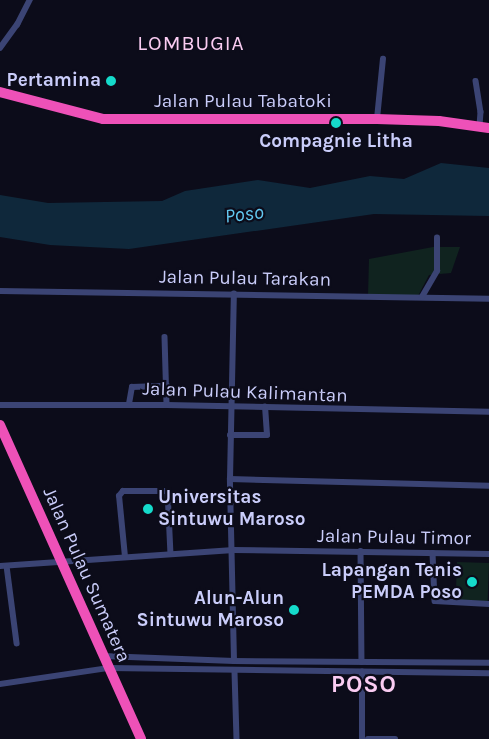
<!DOCTYPE html>
<html>
<head>
<meta charset="utf-8">
<style>
	body { margin:0 }
	#map { position:relative; width:489px; height:739px; overflow:hidden; background:#0c0c1a; font-family:Karla,sans-serif }
	div>[style] { position:absolute }
	.green>* { inset:0; background:#10231f; transform-origin:0 0 }
	.water>* { inset:0; background:#0f283b }
	.street>* { height:5.5px; margin:-2.75px; padding:0 2.75px; transform-origin:2.75px; border-radius:2.75px; background:#3b4474 }
	.highway>* { height:10px; margin:-5px; padding:0 5px; transform-origin:5px; border-radius:5px; background:#ee51b8 }
	.dots>* { width:14px; height:14px; translate:-50% -50%; box-sizing:border-box; border:2px solid #0c0c1a; border-radius:50% }
	span { translate:-50% -50%; white-space:nowrap; text-align:center; line-height:1.15; -webkit-text-stroke:4.5px #0c0c1a; paint-order:stroke }
	.poi-label { font-size:19px; color:#cacdfa; font-weight:700 }
	.right { translate:-100% -50%; text-align:right }
	.left { translate:0 -50%; text-align:left }
	.street-label { font-size:19px; color:#cacdfa }
	.water-label { font-size:20px; color:#62c8f0; font-style:italic }
	.quarter-label { font-size:21px; color:#faccf2; letter-spacing:1px }
	.district-label { font-size:24px; color:#faccf2; font-weight:700; letter-spacing:1px }
</style>
</head>
<body>
<div id="map">
	<div class="green">
		<div style="clip-path:polygon(433px 247px,460px 247px,451px 273px,429px 275px,418px 296px,368px 295px,369px 259px)"></div>
		<div style="left:457px;top:562px;width:32px;height:40px;rotate:2deg"></div>
	</div>
	<div class="water">
		<div style="clip-path:polygon(441px 163px,489px 168px,489px 216px,374px 214px,129px 249px,50px 245px,0 237px,0 195px,48px 203px,162px 201px,185px 191px,258px 180px,310px 188px,370px 176px,404px 179px)"></div>
	</div>
	<div class="street">
		<div style="left:0;top:48px;width:29px;rotate:-54deg"></div>
		<div style="left:17px;top:25px;width:28px;rotate:-63deg"></div>
		<div style="left:476px;top:81px;width:31px;rotate:81deg"></div>
		<div style="left:481px;top:112px;width:15px;rotate:94deg"></div>
		<div style="left:377px;top:119px;width:60px;rotate:-84.3deg"></div>
		<div style="left:0;top:291px;width:489px;rotate:0.9deg"></div>
		<div style="left:422px;top:297px;width:30px;rotate:-60deg"></div>
		<div style="left:437px;top:271px;width:33px;rotate:-90deg"></div>
		<div style="left:165px;top:337px;width:68px;rotate:88.3deg"></div>
		<div style="left:129px;top:404px;width:17px;rotate:-80deg"></div>
		<div style="left:132px;top:387px;width:35px;rotate:-2deg"></div>
		<div style="left:0;top:405px;width:167px"></div>
		<div style="left:167px;top:405px;width:322px;rotate:1.2deg"></div>
		<div style="left:230px;top:435px;width:37px"></div>
		<div style="left:267px;top:435px;width:28px;rotate:-94deg"></div>
		<div style="left:230px;top:479px;width:259px;rotate:1.5deg"></div>
		<div style="left:361px;top:551px;width:111px;rotate:89.5deg"></div>
		<div style="left:433px;top:553px;width:48px;rotate:87.6deg"></div>
		<div style="left:435px;top:601px;width:54px;rotate:3.2deg"></div>
		<div style="left:125px;top:557px;width:61px;rotate:-95.6deg"></div>
		<div style="left:119px;top:496px;width:6px;rotate:-51deg"></div>
		<div style="left:123px;top:491px;width:45px"></div>
		<div style="left:168px;top:491px;width:63px;rotate:87.3deg"></div>
		<div style="left:0;top:566px;width:234px;rotate:-3.9deg"></div>
		<div style="left:233px;top:550px;width:256px;rotate:0.9deg"></div>
		<div style="left:7px;top:566px;width:78px;rotate:82.6deg"></div>
		<div style="left:103px;top:656px;width:131px;rotate:2.2deg"></div>
		<div style="left:234px;top:661px;width:255px;rotate:0.4deg"></div>
		<div style="left:234px;top:661px;width:182px;rotate:-91.3deg"></div>
		<div style="left:230px;top:479px;width:185px;rotate:-88.8deg"></div>
		<div style="left:235px;top:672px;width:67px;rotate:88.3deg"></div>
		<div style="left:0;top:684px;width:110px;rotate:-8.4deg"></div>
		<div style="left:109px;top:668px;width:380px;rotate:0.8deg"></div>
		<div style="left:362px;top:739px;width:67px;rotate:-90deg"></div>
		<div style="left:368px;top:739px;width:27px"></div>
	</div>
	<div class="highway">
		<div style="left:0;top:92px;width:106px;rotate:14.7deg"></div>
		<div style="left:103px;top:119px;width:274px"></div>
		<div style="left:377px;top:119px;width:62px;rotate:1.8deg"></div>
		<div style="left:439px;top:121px;width:50px;rotate:8deg"></div>
		<div style="left:0;top:425px;width:344px;rotate:65.8deg"></div>
	</div>
	<div class="dots">
		<div style="left:111px;top:81px;background:#15dbcb"></div>
		<div style="left:336px;top:123px;background:#15dbcb"></div>
		<div style="left:148px;top:509px;background:#15dbcb"></div>
		<div style="left:472px;top:582px;background:#15dbcb"></div>
		<div style="left:294px;top:610px;background:#15dbcb"></div>
	</div>
	<div class="poi-label">
		<span class="right" style="left:101px;top:81px">Pertamina</span>
		<span style="left:336px;top:142px">Compagnie Litha</span>
		<span class="left" style="left:158px;top:509px">Universitas<br>Sintuwu Maroso</span>
		<span class="right" style="left:462px;top:582px">Lapangan Tenis<br>PEMDA Poso</span>
		<span class="right" style="left:284px;top:610px">Alun-Alun<br>Sintuwu Maroso</span>
	</div>
	<div class="street-label">
		<span style="left:243px;top:102px">Jalan Pulau Tabatoki</span>
		<span style="left:245px;top:279px;rotate:1deg">Jalan Pulau Tarakan</span>
		<span style="left:245px;top:393px;rotate:2deg">Jalan Pulau Kalimantan</span>
		<span style="left:394px;top:538px;rotate:1deg">Jalan Pulau Timor</span>
		<span style="left:86px;top:575px;rotate:66deg">Jalan Pulau Sumatera</span>
	</div>
	<div class="water-label">
		<span style="left:244px;top:214px;rotate:-7deg">Poso</span>
	</div>
	<div class="quarter-label">
		<span style="left:191px;top:43px">LOMBUGIA</span>
	</div>
	<div class="district-label">
		<span style="left:364px;top:685px">POSO</span>
	</div>
</div>
</body>
</html>
